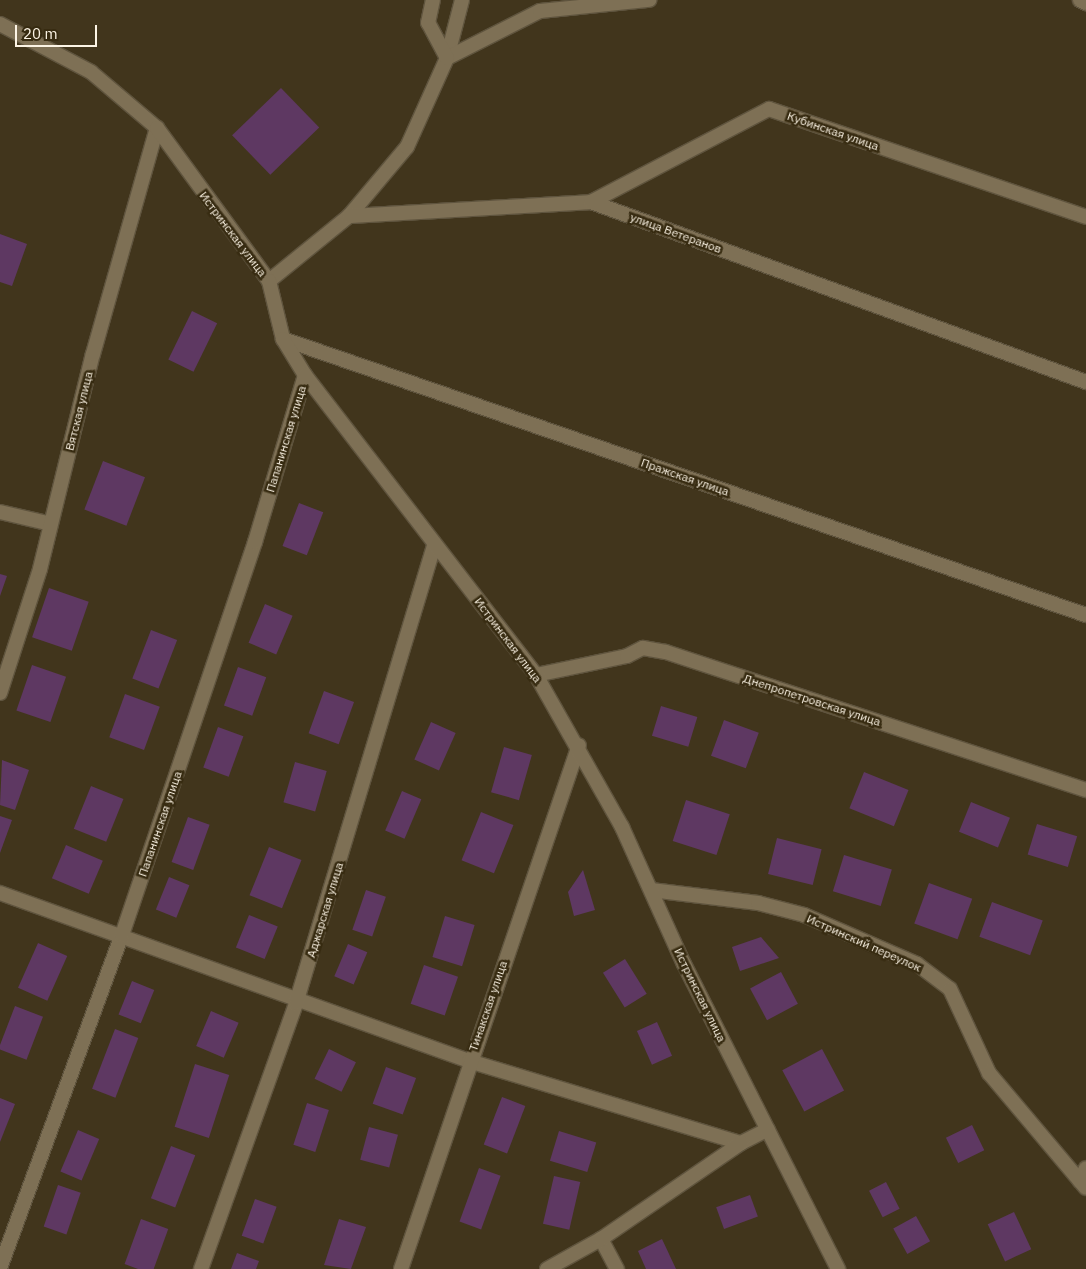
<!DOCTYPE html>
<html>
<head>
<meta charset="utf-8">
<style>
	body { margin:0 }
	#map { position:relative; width:1086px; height:1269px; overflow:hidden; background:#41351c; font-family:"IBM Plex Sans",sans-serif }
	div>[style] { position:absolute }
	.building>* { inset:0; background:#5e3862; transform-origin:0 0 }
	.roads { filter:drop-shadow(1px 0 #5f543e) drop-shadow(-1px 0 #5f543e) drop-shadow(0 1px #5f543e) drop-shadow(0 -1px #5f543e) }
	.service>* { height:14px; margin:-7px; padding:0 7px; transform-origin:7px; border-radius:7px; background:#7e7055 }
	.minor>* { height:14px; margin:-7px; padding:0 7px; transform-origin:7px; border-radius:7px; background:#7e7055 }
	.tertiary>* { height:14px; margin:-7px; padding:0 7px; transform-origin:7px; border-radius:7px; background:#7e7055 }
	span { translate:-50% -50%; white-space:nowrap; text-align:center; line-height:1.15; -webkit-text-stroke:5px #372b11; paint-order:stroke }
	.street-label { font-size:12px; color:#fcf4e5 }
	.scale { position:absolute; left:15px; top:25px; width:82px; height:22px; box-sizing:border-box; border:2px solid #fcf4e5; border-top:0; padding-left:6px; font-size:15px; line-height:18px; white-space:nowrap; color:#fcf4e5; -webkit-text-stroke:4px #372b11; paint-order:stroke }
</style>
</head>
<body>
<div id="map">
	<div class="building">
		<div style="left:281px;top:88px;width:55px;height:68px;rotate:46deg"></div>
		<div style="clip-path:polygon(0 234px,27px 244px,12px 286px,0 282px)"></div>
		<div style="left:192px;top:311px;width:28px;height:54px;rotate:26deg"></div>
		<div style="left:103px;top:461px;width:45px;height:52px;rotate:21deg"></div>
		<div style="left:299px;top:503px;width:26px;height:46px;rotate:21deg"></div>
		<div style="clip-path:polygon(0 574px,7px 576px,0 596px)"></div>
		<div style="left:49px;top:588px;width:42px;height:52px;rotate:19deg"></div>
		<div style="left:265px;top:604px;width:30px;height:42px;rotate:23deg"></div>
		<div style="left:151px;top:630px;width:28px;height:52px;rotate:21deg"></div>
		<div style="left:32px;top:665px;width:36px;height:48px;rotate:19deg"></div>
		<div style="left:238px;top:667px;width:30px;height:41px;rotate:20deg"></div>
		<div style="left:324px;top:691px;width:32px;height:45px;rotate:20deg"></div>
		<div style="left:125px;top:694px;width:37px;height:46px;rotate:20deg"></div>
		<div style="left:661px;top:706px;width:38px;height:31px;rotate:17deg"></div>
		<div style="left:724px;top:720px;width:37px;height:38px;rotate:20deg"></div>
		<div style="left:431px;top:722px;width:27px;height:41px;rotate:24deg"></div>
		<div style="left:218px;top:727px;width:27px;height:43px;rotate:20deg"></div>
		<div style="left:504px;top:747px;width:29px;height:47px;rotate:16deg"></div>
		<div style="clip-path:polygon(2px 760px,29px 770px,15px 810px,0 805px)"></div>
		<div style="left:295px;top:762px;width:33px;height:42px;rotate:16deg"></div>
		<div style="left:864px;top:772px;width:48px;height:39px;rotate:22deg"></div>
		<div style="left:91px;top:786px;width:35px;height:46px;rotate:22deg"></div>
		<div style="left:402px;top:791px;width:21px;height:43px;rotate:23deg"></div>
		<div style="left:686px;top:800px;width:46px;height:43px;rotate:18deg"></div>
		<div style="left:971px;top:802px;width:42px;height:32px;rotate:22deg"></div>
		<div style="left:481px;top:812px;width:35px;height:52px;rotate:22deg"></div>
		<div style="clip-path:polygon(0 816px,12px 820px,0 853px)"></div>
		<div style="left:188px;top:817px;width:23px;height:48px;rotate:20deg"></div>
		<div style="left:1037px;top:824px;width:42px;height:32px;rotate:17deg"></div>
		<div style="left:777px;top:838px;width:46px;height:37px;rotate:14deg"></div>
		<div style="left:66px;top:845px;width:40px;height:36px;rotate:23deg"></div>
		<div style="left:269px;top:847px;width:35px;height:52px;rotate:22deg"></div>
		<div style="left:844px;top:855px;width:50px;height:38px;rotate:17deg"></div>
		<div style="clip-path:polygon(583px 870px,595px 910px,574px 916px,568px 892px)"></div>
		<div style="left:169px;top:877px;width:22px;height:35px;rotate:22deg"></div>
		<div style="left:929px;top:883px;width:46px;height:43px;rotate:20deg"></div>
		<div style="left:366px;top:890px;width:21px;height:42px;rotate:19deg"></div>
		<div style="left:992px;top:902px;width:54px;height:37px;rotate:20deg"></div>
		<div style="left:249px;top:915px;width:31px;height:35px;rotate:22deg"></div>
		<div style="left:445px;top:916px;width:31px;height:43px;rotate:17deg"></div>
		<div style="clip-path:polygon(761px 937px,779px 958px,740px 971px,732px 947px)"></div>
		<div style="left:38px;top:943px;width:32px;height:49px;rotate:24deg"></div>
		<div style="left:348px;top:944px;width:21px;height:35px;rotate:23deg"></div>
		<div style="left:625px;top:959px;width:41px;height:26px;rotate:58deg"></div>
		<div style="left:424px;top:965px;width:36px;height:41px;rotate:19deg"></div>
		<div style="left:781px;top:972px;width:36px;height:35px;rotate:62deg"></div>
		<div style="left:132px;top:981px;width:24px;height:36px;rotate:22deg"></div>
		<div style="left:15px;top:1006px;width:30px;height:46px;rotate:21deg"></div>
		<div style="left:211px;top:1011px;width:30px;height:38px;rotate:23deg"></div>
		<div style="left:657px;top:1022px;width:37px;height:22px;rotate:66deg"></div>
		<div style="left:115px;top:1029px;width:25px;height:64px;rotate:21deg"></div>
		<div style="left:329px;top:1049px;width:30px;height:33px;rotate:26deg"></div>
		<div style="left:822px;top:1049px;width:47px;height:45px;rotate:62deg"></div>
		<div style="left:195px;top:1064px;width:36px;height:66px;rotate:18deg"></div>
		<div style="left:386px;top:1067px;width:32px;height:39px;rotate:20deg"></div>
		<div style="left:502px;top:1097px;width:25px;height:51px;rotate:21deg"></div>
		<div style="clip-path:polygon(0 1098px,15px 1104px,0 1142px)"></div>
		<div style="left:307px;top:1103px;width:23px;height:44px;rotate:18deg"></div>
		<div style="left:972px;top:1125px;width:28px;height:29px;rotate:64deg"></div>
		<div style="left:369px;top:1127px;width:30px;height:34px;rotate:15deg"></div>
		<div style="left:78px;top:1130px;width:23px;height:45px;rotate:23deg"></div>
		<div style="left:559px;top:1131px;width:39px;height:31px;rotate:17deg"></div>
		<div style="left:171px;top:1146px;width:26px;height:56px;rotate:21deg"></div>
		<div style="left:479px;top:1168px;width:23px;height:57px;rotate:20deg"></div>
		<div style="left:554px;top:1176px;width:27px;height:49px;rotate:13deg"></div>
		<div style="left:886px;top:1182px;width:30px;height:19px;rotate:63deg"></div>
		<div style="left:58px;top:1185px;width:24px;height:44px;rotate:19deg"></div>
		<div style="left:750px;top:1195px;width:23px;height:36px;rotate:70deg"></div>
		<div style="left:255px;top:1199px;width:23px;height:39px;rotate:20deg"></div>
		<div style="left:1014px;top:1212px;width:41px;height:29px;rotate:65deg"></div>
		<div style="left:916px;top:1216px;width:29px;height:26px;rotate:61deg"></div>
		<div style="left:141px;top:1219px;width:29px;height:48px;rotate:20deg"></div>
		<div style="clip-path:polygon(339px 1219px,366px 1227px,351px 1269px,324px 1265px)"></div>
		<div style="clip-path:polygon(662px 1239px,676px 1269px,646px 1269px,638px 1251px)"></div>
		<div style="clip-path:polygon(237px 1253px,259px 1261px,256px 1269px,231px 1269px)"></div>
	</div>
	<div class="roads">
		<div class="service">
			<div style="left:447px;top:58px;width:60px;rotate:-75.5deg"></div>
			<div style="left:1080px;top:1181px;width:14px;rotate:-65deg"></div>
		</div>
		<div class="minor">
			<div style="left:1080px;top:0;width:7px;rotate:27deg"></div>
			<div style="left:447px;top:58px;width:104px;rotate:-26.8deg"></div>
			<div style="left:540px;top:11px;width:110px;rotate:-5.8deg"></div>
			<div style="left:591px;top:202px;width:201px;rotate:-27.6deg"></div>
			<div style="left:769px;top:109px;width:335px;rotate:18.8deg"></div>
			<div style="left:349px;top:216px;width:90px;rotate:-50deg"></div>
			<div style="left:407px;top:147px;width:98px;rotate:-65.8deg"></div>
			<div style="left:447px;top:58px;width:40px;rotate:-118deg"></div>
			<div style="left:428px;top:23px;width:24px;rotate:-78deg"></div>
			<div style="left:269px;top:281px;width:103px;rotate:-39.1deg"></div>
			<div style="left:349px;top:216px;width:242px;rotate:-3.3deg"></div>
			<div style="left:591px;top:202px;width:527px;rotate:19.98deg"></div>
			<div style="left:283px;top:339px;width:849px;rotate:18.97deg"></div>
			<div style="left:0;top:512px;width:52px;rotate:13.2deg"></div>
			<div style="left:536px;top:675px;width:93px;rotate:-11.8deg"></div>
			<div style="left:627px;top:656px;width:18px;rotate:-27deg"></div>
			<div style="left:643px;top:648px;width:23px;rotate:10deg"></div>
			<div style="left:666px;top:652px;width:442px;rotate:18.2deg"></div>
			<div style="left:0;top:693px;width:130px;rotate:-72.1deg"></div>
			<div style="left:40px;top:569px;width:221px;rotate:-76.2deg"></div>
			<div style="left:93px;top:354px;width:235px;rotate:-74.2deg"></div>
			<div style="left:651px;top:890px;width:108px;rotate:6.9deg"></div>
			<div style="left:758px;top:903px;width:48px;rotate:14.6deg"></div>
			<div style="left:804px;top:915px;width:123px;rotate:23.4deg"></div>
			<div style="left:917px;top:964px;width:41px;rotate:37.1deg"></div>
			<div style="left:950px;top:989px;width:93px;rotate:65.1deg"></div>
			<div style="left:989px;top:1073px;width:150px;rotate:49.9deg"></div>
			<div style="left:0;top:893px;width:498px;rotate:19.7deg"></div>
			<div style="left:469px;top:1061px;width:284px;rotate:16.8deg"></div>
			<div style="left:741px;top:1143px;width:30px;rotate:-27deg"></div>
			<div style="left:601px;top:1239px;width:34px;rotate:62deg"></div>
			<div style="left:0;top:1268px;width:355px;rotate:-69.9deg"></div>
			<div style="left:122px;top:935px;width:415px;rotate:-71.3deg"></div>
			<div style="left:255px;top:542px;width:174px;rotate:-73.3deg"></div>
			<div style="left:201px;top:1269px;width:282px;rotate:-70.3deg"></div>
			<div style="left:296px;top:1003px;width:476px;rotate:-73.2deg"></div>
			<div style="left:401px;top:1269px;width:553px;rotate:-71.24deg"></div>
			<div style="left:547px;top:1269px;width:62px;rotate:-29.1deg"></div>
			<div style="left:601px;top:1239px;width:170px;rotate:-34.4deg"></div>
		</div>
		<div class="tertiary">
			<div style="left:0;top:24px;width:103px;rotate:27.8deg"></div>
			<div style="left:91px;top:72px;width:87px;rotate:40.3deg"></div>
			<div style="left:157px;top:128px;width:190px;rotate:53.8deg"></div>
			<div style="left:269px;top:281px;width:60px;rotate:76.4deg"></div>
			<div style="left:283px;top:339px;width:42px;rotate:58.6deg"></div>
			<div style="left:305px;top:375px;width:379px;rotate:52.4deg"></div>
			<div style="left:536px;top:675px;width:175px;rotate:60.5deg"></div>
			<div style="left:622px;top:827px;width:150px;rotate:65.7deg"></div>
			<div style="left:684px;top:964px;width:342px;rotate:63.2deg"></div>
		</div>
	</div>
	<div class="street-label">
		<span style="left:833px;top:131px;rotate:19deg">Кубинская улица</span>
		<span style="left:676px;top:233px;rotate:20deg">улица Ветеранов</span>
		<span style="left:233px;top:234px;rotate:53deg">Истринская улица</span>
		<span style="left:79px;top:411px;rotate:-76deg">Вятская улица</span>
		<span style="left:286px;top:439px;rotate:-73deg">Папанинская улица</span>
		<span style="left:685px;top:477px;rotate:19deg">Пражская улица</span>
		<span style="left:508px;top:640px;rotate:53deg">Истринская улица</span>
		<span style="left:812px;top:700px;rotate:18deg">Днепропетровская улица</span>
		<span style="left:160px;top:824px;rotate:-71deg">Папанинская улица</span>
		<span style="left:325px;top:910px;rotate:-73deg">Аджарская улица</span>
		<span style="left:864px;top:943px;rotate:24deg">Истринский переулок</span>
		<span style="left:700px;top:995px;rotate:64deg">Истринская улица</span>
		<span style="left:488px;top:1006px;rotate:-71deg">Тинакская улица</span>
	</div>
	<div class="scale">20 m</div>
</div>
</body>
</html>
